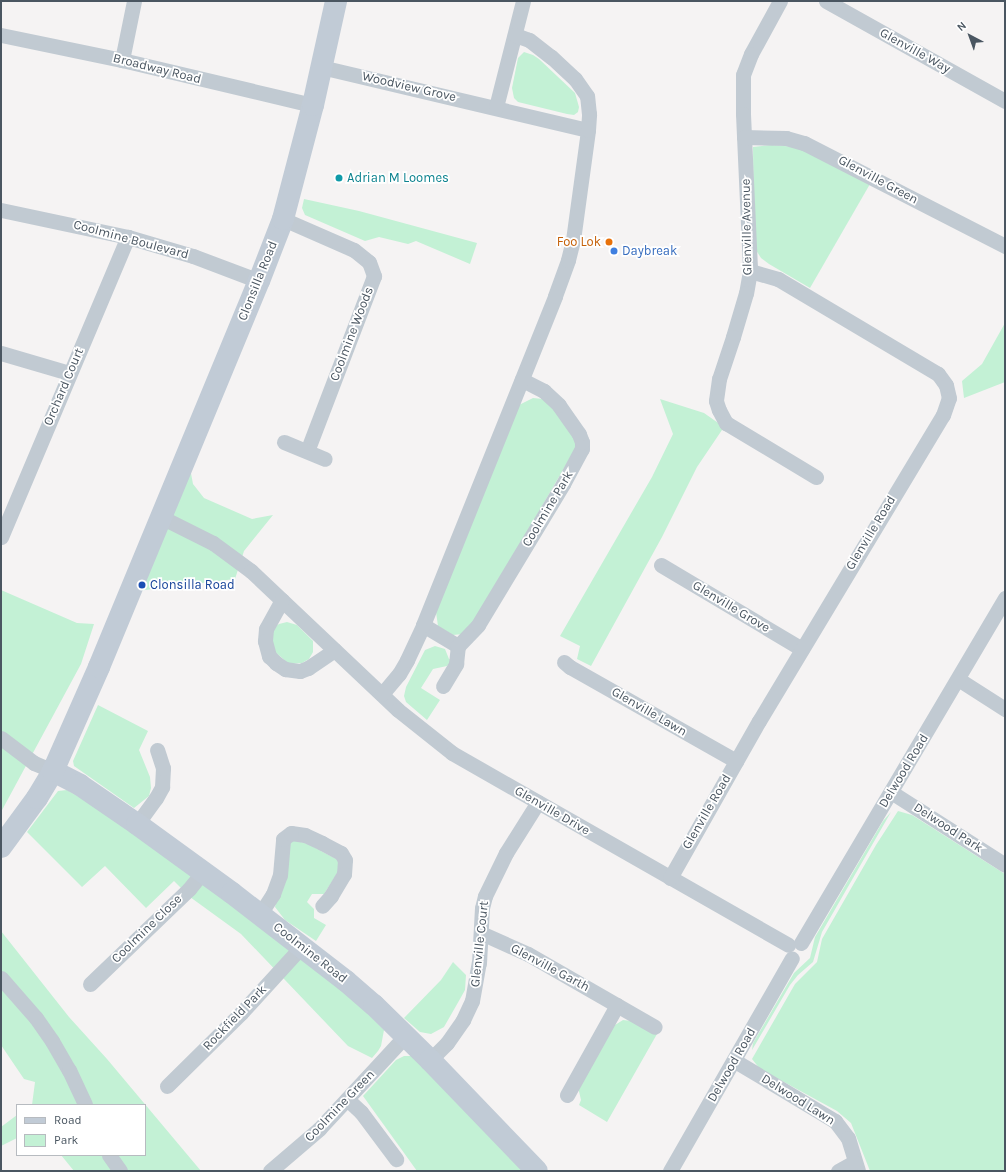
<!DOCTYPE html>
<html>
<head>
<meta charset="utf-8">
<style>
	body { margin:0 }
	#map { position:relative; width:1006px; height:1172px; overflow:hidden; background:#f5f3f3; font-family:Karla,sans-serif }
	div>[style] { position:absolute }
	.green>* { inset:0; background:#c3f1d5 }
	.street>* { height:15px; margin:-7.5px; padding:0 7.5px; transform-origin:7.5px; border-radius:7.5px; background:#c1cad2 }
	.secondary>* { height:22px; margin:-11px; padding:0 11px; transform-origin:11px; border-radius:11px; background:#c1cbd6 }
	.dots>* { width:11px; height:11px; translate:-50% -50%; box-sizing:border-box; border:2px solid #fff; border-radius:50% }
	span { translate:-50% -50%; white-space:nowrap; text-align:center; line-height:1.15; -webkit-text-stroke:3.5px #fff; paint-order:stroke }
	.street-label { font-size:13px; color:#4a5661 }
	.culture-label { font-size:13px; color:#0d838f }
	.left { translate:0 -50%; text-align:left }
	.food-label { font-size:13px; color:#c56008 }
	.right { translate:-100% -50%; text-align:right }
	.shop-label { font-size:13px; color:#366cbe }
	.transit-label { font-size:13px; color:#164399 }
	.frame { position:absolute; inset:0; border:2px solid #4a5661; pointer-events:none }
	.legend { position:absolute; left:16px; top:1104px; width:130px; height:52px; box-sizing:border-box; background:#fff; border:1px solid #b7bbc0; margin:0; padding:5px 7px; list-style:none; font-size:12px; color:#4a5661 }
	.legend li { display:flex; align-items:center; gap:8px; height:20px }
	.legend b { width:20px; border:1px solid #b7bbc0 }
	.north { position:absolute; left:950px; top:16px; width:40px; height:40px; -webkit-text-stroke:3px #fff; paint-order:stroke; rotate:319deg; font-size:11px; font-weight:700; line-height:16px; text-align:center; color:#4a5661 }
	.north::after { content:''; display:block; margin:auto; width:14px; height:18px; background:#4a5661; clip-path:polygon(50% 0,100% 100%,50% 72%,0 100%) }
</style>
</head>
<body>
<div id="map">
	<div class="green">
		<div style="clip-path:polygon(524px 52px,533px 55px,539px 59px,575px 93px,579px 107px,578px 112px,574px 115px,567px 114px,518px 102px,514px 98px,512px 88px,518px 58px)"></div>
		<div style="clip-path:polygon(771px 145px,797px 147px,870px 184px,810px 288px,769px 264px,761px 258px,754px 247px,753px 147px)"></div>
		<div style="clip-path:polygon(304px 199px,359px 211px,477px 243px,470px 264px,416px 241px,408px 244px,379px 237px,365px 241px,305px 215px,302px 208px)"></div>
		<div style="clip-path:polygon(1005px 323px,1005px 382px,964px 398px,962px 381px,982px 364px)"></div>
		<div style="clip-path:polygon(533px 398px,543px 399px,551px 405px,571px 433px,577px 446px,479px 614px,463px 634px,453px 635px,438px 626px,436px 612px,519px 405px)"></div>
		<div style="clip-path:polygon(660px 399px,704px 413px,724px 427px,697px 467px,662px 537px,591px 666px,577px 659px,580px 646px,560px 636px,652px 477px,673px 434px)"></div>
		<div style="clip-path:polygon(190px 468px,193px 484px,204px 498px,252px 519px,273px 515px,244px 551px,235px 579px,137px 591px)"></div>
		<div style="clip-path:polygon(1px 590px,77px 623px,94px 624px,81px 664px,1px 812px)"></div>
		<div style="clip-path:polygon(287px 622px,297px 625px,313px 641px,313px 652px,309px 659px,302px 663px,289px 664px,274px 651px,270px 645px,273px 628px,279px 624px)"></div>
		<div style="clip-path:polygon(435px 646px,445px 649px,449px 659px,452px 660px,447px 666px,433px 669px,421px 688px,440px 700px,427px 720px,406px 702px,404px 696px,406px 687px,425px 650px)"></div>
		<div style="clip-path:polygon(98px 705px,148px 731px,139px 750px,150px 777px,151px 788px,149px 796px,134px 808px,74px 766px,73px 761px)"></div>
		<div style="clip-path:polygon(67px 790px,119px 820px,225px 895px,348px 993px,384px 1030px,381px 1046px,378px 1051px,372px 1058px,348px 1046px,241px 934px,190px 897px,174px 881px,146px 908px,105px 866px,82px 887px,27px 832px,58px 791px)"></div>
		<div style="clip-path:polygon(898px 811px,912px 815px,1005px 874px,1005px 1171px,870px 1171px,851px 1123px,837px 1111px,760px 1069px,752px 1059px,795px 984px,817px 962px,822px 939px,876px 845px)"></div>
		<div style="clip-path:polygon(891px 812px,822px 932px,813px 962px,798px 975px,790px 985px,752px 1050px,753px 1043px,794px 973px,810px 958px,815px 937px,883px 821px)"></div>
		<div style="clip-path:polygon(294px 840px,308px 844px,338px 860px,338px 872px,324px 894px,312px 894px,307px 902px,314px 909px,314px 918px,326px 925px,316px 941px,285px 920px,275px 907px,289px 844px)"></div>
		<div style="clip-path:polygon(1px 931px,69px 1017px,107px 1059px,201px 1171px,74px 1171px,61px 1155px,145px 1155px,145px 1105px,32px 1105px,35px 1082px,24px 1079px,1px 1045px)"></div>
		<div style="clip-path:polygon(453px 962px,466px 975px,465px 990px,460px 999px,444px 1027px,431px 1034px,420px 1032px,404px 1018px,441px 980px)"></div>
		<div style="clip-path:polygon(623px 1020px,631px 1021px,657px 1034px,607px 1122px,579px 1105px,581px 1100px,578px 1087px,610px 1031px,615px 1025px)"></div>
		<div style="clip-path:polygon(404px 1056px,414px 1056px,527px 1171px,417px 1171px,363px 1096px,396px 1060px)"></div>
		<div style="clip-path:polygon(17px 1115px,17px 1138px,1px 1146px,1px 1127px)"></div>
	</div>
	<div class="street">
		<div style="left:780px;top:1px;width:60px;rotate:118.7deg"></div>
		<div style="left:751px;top:54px;width:22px;rotate:111deg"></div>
		<div style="left:743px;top:75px;width:39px;rotate:90deg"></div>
		<div style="left:743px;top:114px;width:157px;rotate:87.4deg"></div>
		<div style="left:750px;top:271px;width:22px;rotate:100deg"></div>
		<div style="left:746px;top:293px;width:46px;rotate:106.5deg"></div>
		<div style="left:733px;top:337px;width:44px;rotate:108.4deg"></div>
		<div style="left:719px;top:379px;width:22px;rotate:98deg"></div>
		<div style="left:716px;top:401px;width:9px;rotate:72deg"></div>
		<div style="left:719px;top:410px;width:15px;rotate:62deg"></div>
		<div style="left:726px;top:423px;width:105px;rotate:31deg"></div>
		<div style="left:826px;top:1px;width:205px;rotate:29.2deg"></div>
		<div style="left:1px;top:35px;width:124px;rotate:11.7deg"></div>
		<div style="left:122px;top:60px;width:196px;rotate:13.3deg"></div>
		<div style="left:122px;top:60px;width:60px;rotate:-78.5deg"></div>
		<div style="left:321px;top:67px;width:274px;rotate:13.3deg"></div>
		<div style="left:496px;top:107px;width:109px;rotate:-75.7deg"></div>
		<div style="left:744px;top:137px;width:42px;rotate:1.4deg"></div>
		<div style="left:786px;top:138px;width:19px;rotate:16deg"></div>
		<div style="left:804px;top:143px;width:226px;rotate:27.1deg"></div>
		<div style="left:1px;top:210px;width:130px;rotate:12deg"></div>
		<div style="left:128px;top:237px;width:68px;rotate:16.3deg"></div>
		<div style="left:193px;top:256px;width:71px;rotate:20.7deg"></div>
		<div style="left:283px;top:219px;width:77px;rotate:23.6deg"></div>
		<div style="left:354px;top:250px;width:19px;rotate:39deg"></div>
		<div style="left:369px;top:262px;width:15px;rotate:70deg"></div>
		<div style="left:374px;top:276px;width:187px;rotate:110.9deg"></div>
		<div style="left:1px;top:353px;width:71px;rotate:16.4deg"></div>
		<div style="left:284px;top:442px;width:44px;rotate:22.5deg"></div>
		<div style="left:161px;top:517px;width:58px;rotate:26.6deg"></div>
		<div style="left:213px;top:543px;width:47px;rotate:36.4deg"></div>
		<div style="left:251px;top:571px;width:202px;rotate:43.4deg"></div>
		<div style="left:398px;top:710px;width:69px;rotate:38.5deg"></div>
		<div style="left:452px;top:753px;width:387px;rotate:29.7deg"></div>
		<div style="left:1px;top:537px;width:326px;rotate:-67.1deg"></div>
		<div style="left:661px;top:565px;width:164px;rotate:30.8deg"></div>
		<div style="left:282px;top:600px;width:33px;rotate:119deg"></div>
		<div style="left:266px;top:629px;width:12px;rotate:95deg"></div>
		<div style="left:265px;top:641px;width:16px;rotate:75deg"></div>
		<div style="left:269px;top:656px;width:10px;rotate:45deg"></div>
		<div style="left:276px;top:663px;width:11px;rotate:34deg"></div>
		<div style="left:285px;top:669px;width:15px;rotate:8deg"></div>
		<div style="left:300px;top:671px;width:9px;rotate:-21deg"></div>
		<div style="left:308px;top:668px;width:32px;rotate:-34deg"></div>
		<div style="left:423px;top:625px;width:41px;rotate:31deg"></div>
		<div style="left:564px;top:662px;width:8px;rotate:40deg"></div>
		<div style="left:570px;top:667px;width:191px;rotate:29.5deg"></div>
		<div style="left:958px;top:679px;width:56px;rotate:32.6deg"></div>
		<div style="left:443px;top:686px;width:26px;rotate:-59deg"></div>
		<div style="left:456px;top:664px;width:18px;rotate:-84deg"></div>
		<div style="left:458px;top:646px;width:29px;rotate:-46deg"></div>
		<div style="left:478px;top:625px;width:165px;rotate:-58.9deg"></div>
		<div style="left:563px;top:484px;width:40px;rotate:-62deg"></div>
		<div style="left:582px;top:449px;width:7px;rotate:-90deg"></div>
		<div style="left:582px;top:442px;width:9px;rotate:-111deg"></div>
		<div style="left:579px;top:434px;width:35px;rotate:-125deg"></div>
		<div style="left:559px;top:405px;width:21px;rotate:-137deg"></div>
		<div style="left:544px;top:391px;width:25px;rotate:-153deg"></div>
		<div style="left:382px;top:694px;width:26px;rotate:-50deg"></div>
		<div style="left:399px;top:674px;width:16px;rotate:-60deg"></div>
		<div style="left:407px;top:660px;width:38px;rotate:-65deg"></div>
		<div style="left:423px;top:625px;width:354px;rotate:-68.1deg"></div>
		<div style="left:555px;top:296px;width:38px;rotate:-70deg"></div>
		<div style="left:568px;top:260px;width:21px;rotate:-76deg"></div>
		<div style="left:573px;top:240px;width:111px;rotate:-82.2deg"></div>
		<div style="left:588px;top:130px;width:16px;rotate:-86deg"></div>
		<div style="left:589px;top:114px;width:18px;rotate:-96deg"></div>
		<div style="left:587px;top:96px;width:21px;rotate:-125deg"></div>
		<div style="left:575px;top:79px;width:33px;rotate:-137deg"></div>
		<div style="left:551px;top:57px;width:28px;rotate:-142deg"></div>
		<div style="left:529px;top:40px;width:15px;rotate:-160deg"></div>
		<div style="left:1px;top:738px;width:41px;rotate:37.1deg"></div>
		<div style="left:34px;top:763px;width:21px;rotate:23deg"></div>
		<div style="left:891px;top:792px;width:135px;rotate:32.6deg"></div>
		<div style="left:137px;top:824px;width:32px;rotate:-54deg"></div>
		<div style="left:156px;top:798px;width:13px;rotate:-61deg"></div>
		<div style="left:162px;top:787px;width:19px;rotate:-87deg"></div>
		<div style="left:163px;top:768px;width:19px;rotate:-108deg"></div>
		<div style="left:670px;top:878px;width:180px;rotate:-60.5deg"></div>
		<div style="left:759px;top:721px;width:357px;rotate:-59deg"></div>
		<div style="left:943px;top:415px;width:18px;rotate:-71deg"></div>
		<div style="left:949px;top:398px;width:13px;rotate:-103deg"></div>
		<div style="left:946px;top:385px;width:14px;rotate:-126deg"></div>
		<div style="left:938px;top:374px;width:186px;rotate:-149.3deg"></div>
		<div style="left:778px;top:279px;width:29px;rotate:-164deg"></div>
		<div style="left:260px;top:914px;width:24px;rotate:-57deg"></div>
		<div style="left:273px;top:894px;width:20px;rotate:-70deg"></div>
		<div style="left:280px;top:875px;width:36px;rotate:-85deg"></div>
		<div style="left:283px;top:839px;width:10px;rotate:-37deg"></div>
		<div style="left:291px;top:833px;width:14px;rotate:8deg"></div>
		<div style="left:305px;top:835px;width:19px;rotate:25deg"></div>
		<div style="left:322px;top:843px;width:21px;rotate:28deg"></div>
		<div style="left:341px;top:853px;width:8px;rotate:60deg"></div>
		<div style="left:345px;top:860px;width:14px;rotate:94deg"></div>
		<div style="left:344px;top:874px;width:26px;rotate:121deg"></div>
		<div style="left:331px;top:896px;width:13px;rotate:132deg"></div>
		<div style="left:481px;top:933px;width:51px;rotate:24.1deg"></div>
		<div style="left:528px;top:954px;width:146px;rotate:29.9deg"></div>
		<div style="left:801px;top:943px;width:401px;rotate:-59.4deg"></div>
		<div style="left:1px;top:978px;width:53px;rotate:48.8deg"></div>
		<div style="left:36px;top:1018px;width:28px;rotate:55deg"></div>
		<div style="left:52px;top:1041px;width:34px;rotate:60deg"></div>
		<div style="left:69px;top:1070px;width:38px;rotate:65deg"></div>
		<div style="left:90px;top:984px;width:137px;rotate:-43.8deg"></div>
		<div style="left:189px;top:889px;width:22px;rotate:-51deg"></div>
		<div style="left:430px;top:1060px;width:24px;rotate:-45deg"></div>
		<div style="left:447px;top:1043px;width:28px;rotate:-55deg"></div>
		<div style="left:463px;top:1020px;width:21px;rotate:-65deg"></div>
		<div style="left:472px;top:1001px;width:39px;rotate:-80deg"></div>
		<div style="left:479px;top:963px;width:55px;rotate:-86.9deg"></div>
		<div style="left:482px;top:908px;width:12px;rotate:-76deg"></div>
		<div style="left:485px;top:896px;width:48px;rotate:-64deg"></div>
		<div style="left:506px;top:853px;width:60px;rotate:-57.9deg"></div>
		<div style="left:735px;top:1061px;width:117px;rotate:31deg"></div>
		<div style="left:835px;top:1121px;width:21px;rotate:53deg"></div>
		<div style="left:848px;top:1138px;width:34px;rotate:73deg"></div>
		<div style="left:167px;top:1086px;width:104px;rotate:-44.6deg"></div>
		<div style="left:241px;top:1013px;width:89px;rotate:-47.7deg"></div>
		<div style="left:567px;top:1095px;width:103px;rotate:-60.9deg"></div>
		<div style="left:347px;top:1099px;width:19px;rotate:43deg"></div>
		<div style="left:361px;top:1112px;width:59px;rotate:53.3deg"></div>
		<div style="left:109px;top:1155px;width:19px;rotate:55deg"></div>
		<div style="left:270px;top:1171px;width:65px;rotate:-40.6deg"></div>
		<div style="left:319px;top:1129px;width:127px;rotate:-47.2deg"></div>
		<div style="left:670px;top:1171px;width:245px;rotate:-60.2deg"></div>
		<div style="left:838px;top:1171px;width:18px;rotate:-29deg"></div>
	</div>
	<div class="secondary">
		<div style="left:53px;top:771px;width:30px;rotate:27deg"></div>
		<div style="left:80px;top:785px;width:69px;rotate:34.4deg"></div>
		<div style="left:137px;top:824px;width:117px;rotate:36deg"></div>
		<div style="left:232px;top:893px;width:144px;rotate:37.7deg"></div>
		<div style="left:346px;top:981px;width:37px;rotate:41deg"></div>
		<div style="left:374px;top:1005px;width:78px;rotate:44.5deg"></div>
		<div style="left:430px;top:1060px;width:154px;rotate:46.1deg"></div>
		<div style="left:1px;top:847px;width:61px;rotate:-53.7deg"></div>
		<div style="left:37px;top:798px;width:31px;rotate:-59deg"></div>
		<div style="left:53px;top:771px;width:114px;rotate:-66.1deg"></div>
		<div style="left:99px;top:667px;width:418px;rotate:-67.5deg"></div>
		<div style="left:259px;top:281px;width:66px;rotate:-68.8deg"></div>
		<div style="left:283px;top:219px;width:118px;rotate:-75.3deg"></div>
		<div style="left:313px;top:105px;width:107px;rotate:-77.5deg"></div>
	</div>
	<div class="dots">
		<div style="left:339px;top:178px;background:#0f9aa8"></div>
		<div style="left:609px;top:242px;background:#e8710a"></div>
		<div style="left:614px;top:251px;background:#3f7fe0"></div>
		<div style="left:142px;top:585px;background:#1a4fb4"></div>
	</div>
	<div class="street-label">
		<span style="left:915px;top:51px;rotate:29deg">Glenville Way</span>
		<span style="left:157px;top:69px;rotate:14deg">Broadway Road</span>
		<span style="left:409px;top:87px;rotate:13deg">Woodview Grove</span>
		<span style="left:878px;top:180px;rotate:28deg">Glenville Green</span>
		<span style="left:747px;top:227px;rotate:-91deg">Glenville Avenue</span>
		<span style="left:131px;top:240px;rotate:15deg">Coolmine Boulevard</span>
		<span style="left:258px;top:281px;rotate:-68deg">Clonsilla Road</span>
		<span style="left:352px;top:334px;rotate:-69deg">Coolmine Woods</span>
		<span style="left:64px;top:387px;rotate:-67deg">Orchard Court</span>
		<span style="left:548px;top:509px;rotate:-59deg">Coolmine Park</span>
		<span style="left:871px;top:533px;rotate:-59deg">Glenville Road</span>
		<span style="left:731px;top:607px;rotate:31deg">Glenville Grove</span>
		<span style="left:649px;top:712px;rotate:30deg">Glenville Lawn</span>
		<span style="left:904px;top:771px;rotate:-59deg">Delwood Road</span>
		<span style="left:552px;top:811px;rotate:30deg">Glenville Drive</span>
		<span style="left:707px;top:812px;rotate:-60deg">Glenville Road</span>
		<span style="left:948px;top:828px;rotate:33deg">Delwood Park</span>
		<span style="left:147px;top:929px;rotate:-44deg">Coolmine Close</span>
		<span style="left:480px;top:944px;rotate:-84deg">Glenville Court</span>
		<span style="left:310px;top:953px;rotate:38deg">Coolmine Road</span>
		<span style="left:550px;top:968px;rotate:28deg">Glenville Garth</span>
		<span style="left:235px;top:1018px;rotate:-46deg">Rockfield Park</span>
		<span style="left:732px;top:1065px;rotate:-60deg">Delwood Road</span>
		<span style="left:798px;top:1100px;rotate:32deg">Delwood Lawn</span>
		<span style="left:340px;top:1106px;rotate:-46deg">Coolmine Green</span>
	</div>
	<div class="culture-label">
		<span class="left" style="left:347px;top:178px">Adrian M Loomes</span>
	</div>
	<div class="food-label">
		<span class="right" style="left:601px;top:242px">Foo Lok</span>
	</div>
	<div class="shop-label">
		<span class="left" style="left:622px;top:251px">Daybreak</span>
	</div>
	<div class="transit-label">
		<span class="left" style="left:150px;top:585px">Clonsilla Road</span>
	</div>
	<div class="frame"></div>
	<ul class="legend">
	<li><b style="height:5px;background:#c1cbd6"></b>Road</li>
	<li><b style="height:11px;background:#c3f1d5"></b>Park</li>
	</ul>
	<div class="north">N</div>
</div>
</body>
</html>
